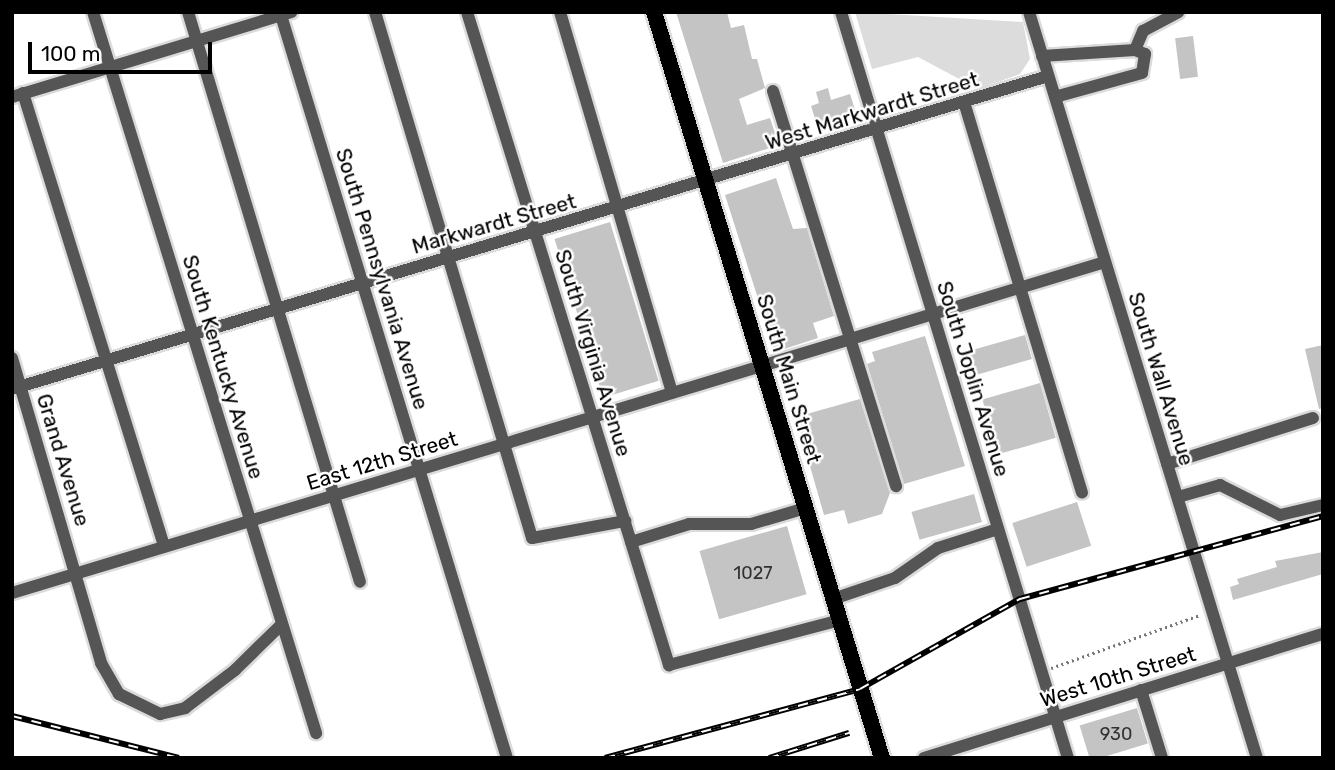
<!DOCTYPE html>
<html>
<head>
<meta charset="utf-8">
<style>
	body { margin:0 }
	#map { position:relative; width:1335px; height:770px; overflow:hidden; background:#fff; font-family:Rubik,sans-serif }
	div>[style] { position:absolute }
	.green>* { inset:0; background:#dcdcdc }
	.building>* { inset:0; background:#c4c4c4; transform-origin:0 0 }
	.path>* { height:2.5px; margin-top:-1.25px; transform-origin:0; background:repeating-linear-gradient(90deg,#777 0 2px,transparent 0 5.5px) }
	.roads { filter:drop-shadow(2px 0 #dbdbdb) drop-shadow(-2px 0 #dbdbdb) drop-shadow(0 2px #dbdbdb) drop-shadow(0 -2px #dbdbdb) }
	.minor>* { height:12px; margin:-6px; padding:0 6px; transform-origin:6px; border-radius:6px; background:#555 }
	.major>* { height:16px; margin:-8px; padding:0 8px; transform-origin:8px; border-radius:8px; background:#000 }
	.rail>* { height:6px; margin-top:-3px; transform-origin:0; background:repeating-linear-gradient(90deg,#fff 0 10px,#000 0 20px); box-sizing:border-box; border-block:2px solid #000 }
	span { translate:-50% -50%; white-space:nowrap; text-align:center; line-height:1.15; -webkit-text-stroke:5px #fff; paint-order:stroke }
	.number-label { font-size:18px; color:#313131 }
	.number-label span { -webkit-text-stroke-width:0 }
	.street-label { font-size:21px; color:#000 }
	.frame { position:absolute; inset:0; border:14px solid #000; pointer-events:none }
	.scale { position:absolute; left:28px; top:42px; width:184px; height:32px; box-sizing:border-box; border:4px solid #000; border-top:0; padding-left:9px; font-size:21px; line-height:24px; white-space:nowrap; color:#000; -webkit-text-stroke:5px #fff; paint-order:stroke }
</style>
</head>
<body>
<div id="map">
	<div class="green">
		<div style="clip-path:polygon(855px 12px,1023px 22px,1030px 59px,1020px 74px,978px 89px,918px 57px,872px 69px)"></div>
	</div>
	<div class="building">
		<div style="clip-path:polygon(676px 12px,727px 12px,731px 28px,744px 25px,752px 59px,757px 59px,765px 88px,739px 99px,747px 125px,770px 118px,779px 145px,723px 163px)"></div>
		<div style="left:1193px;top:36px;width:41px;height:18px;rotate:83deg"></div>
		<div style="clip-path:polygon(828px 88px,831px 100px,850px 94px,857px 116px,818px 128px,811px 106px,819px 103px,816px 92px)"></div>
		<div style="clip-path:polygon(776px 178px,793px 229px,807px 228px,834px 316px,813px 323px,818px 338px,775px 352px,725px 195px)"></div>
		<div style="left:610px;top:222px;width:166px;height:58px;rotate:73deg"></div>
		<div style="left:1025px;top:335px;width:25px;height:62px;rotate:74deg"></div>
		<div style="clip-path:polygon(925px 336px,965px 466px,904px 484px,867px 364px,875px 361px,872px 352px)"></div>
		<div style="clip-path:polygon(1323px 345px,1323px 408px,1319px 409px,1305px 349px)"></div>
		<div style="left:1040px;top:383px;width:57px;height:60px;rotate:74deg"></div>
		<div style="clip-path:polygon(860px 399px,890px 493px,882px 514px,848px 524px,844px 510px,824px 515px,796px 417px)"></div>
		<div style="left:974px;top:494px;width:29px;height:65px;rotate:74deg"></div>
		<div style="left:1077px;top:502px;width:46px;height:68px;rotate:72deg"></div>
		<div style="left:787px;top:526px;width:71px;height:91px;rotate:74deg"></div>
		<div style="clip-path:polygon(1323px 552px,1323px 574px,1233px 600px,1230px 587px,1239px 584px,1237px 579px,1277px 567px,1275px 561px)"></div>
		<div style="left:1137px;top:708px;width:37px;height:60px;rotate:73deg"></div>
	</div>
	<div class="path">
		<div style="left:1051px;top:668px;width:158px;rotate:-19.6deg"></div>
	</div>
	<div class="roads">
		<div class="minor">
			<div style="left:93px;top:12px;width:755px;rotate:72.81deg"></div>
			<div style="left:188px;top:12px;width:595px;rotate:73.21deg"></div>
			<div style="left:280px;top:12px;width:780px;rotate:73.08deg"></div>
			<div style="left:375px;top:12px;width:549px;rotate:73.38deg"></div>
			<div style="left:532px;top:538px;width:95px;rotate:-10.4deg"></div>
			<div style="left:467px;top:12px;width:684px;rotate:72.81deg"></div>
			<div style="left:669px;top:665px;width:177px;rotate:-14.7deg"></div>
			<div style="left:560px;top:12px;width:397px;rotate:73.6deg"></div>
			<div style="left:841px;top:12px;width:780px;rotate:73.08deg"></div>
			<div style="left:1029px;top:12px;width:780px;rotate:73.01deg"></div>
			<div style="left:1135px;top:50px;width:21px;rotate:-67deg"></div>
			<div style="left:1143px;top:31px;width:40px;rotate:-28deg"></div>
			<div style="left:1042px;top:56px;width:93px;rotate:-3.7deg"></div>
			<div style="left:1135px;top:50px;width:11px;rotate:22deg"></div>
			<div style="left:1145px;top:54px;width:19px;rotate:99deg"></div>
			<div style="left:1142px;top:73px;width:90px;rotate:164.6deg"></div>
			<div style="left:773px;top:91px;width:414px;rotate:72.7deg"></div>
			<div style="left:23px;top:93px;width:475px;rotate:72.7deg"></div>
			<div style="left:12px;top:97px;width:292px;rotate:-16.9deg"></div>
			<div style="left:964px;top:102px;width:408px;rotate:73.2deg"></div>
			<div style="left:12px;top:358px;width:318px;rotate:73.7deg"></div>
			<div style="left:101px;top:663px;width:36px;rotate:60deg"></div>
			<div style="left:119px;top:694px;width:46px;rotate:26deg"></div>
			<div style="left:160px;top:714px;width:26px;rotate:-13deg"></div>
			<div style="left:185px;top:708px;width:63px;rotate:-37.2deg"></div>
			<div style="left:235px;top:670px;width:64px;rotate:-44.4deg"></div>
			<div style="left:12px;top:389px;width:1082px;rotate:-16.81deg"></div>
			<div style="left:1167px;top:464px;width:153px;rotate:-17.5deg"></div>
			<div style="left:1178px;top:497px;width:44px;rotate:-15.9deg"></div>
			<div style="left:1220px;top:485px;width:67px;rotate:26.6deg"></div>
			<div style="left:1280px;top:515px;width:44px;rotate:-13.1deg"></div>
			<div style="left:631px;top:542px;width:61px;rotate:-17.2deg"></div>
			<div style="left:689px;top:524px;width:62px"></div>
			<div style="left:751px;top:524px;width:57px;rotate:-16.2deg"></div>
			<div style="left:12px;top:593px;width:1142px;rotate:-16.85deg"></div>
			<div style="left:833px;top:599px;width:65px;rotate:-18.7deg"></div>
			<div style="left:895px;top:578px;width:52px;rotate:-34.9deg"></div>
			<div style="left:938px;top:548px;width:63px;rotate:-17.6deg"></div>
			<div style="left:1141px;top:690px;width:71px;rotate:72.8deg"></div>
			<div style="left:924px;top:758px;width:418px;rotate:-17.3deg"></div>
		</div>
		<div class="major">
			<div style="left:654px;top:12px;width:780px;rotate:73.01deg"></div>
		</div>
	</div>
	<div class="rail">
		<div style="left:12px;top:716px;width:172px;rotate:14.1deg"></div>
		<div style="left:605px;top:758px;width:264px;rotate:-15.1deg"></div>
		<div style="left:860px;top:689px;width:184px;rotate:-29.4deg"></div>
		<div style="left:1020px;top:599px;width:314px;rotate:-15.3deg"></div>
		<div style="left:769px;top:758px;width:84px;rotate:-17.4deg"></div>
	</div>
	<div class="number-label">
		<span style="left:753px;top:573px">1027</span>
		<span style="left:1116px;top:734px">930</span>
	</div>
	<div class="street-label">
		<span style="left:872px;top:111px;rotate:-17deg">West Markwardt Street</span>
		<span style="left:494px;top:224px;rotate:-16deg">Markwardt Street</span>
		<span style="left:382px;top:279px;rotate:73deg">South Pennsylvania Avenue</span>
		<span style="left:593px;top:353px;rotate:73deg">South Virginia Avenue</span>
		<span style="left:223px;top:367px;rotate:73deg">South Kentucky Avenue</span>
		<span style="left:789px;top:379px;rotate:73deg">South Main Street</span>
		<span style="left:973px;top:379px;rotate:73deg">South Joplin Avenue</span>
		<span style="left:1161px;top:379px;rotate:73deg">South Wall Avenue</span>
		<span style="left:63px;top:460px;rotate:73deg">Grand Avenue</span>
		<span style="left:382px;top:461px;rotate:-17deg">East 12th Street</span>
		<span style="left:1118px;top:677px;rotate:-17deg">West 10th Street</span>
	</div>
	<div class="frame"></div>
	<div class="scale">100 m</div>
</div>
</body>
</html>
